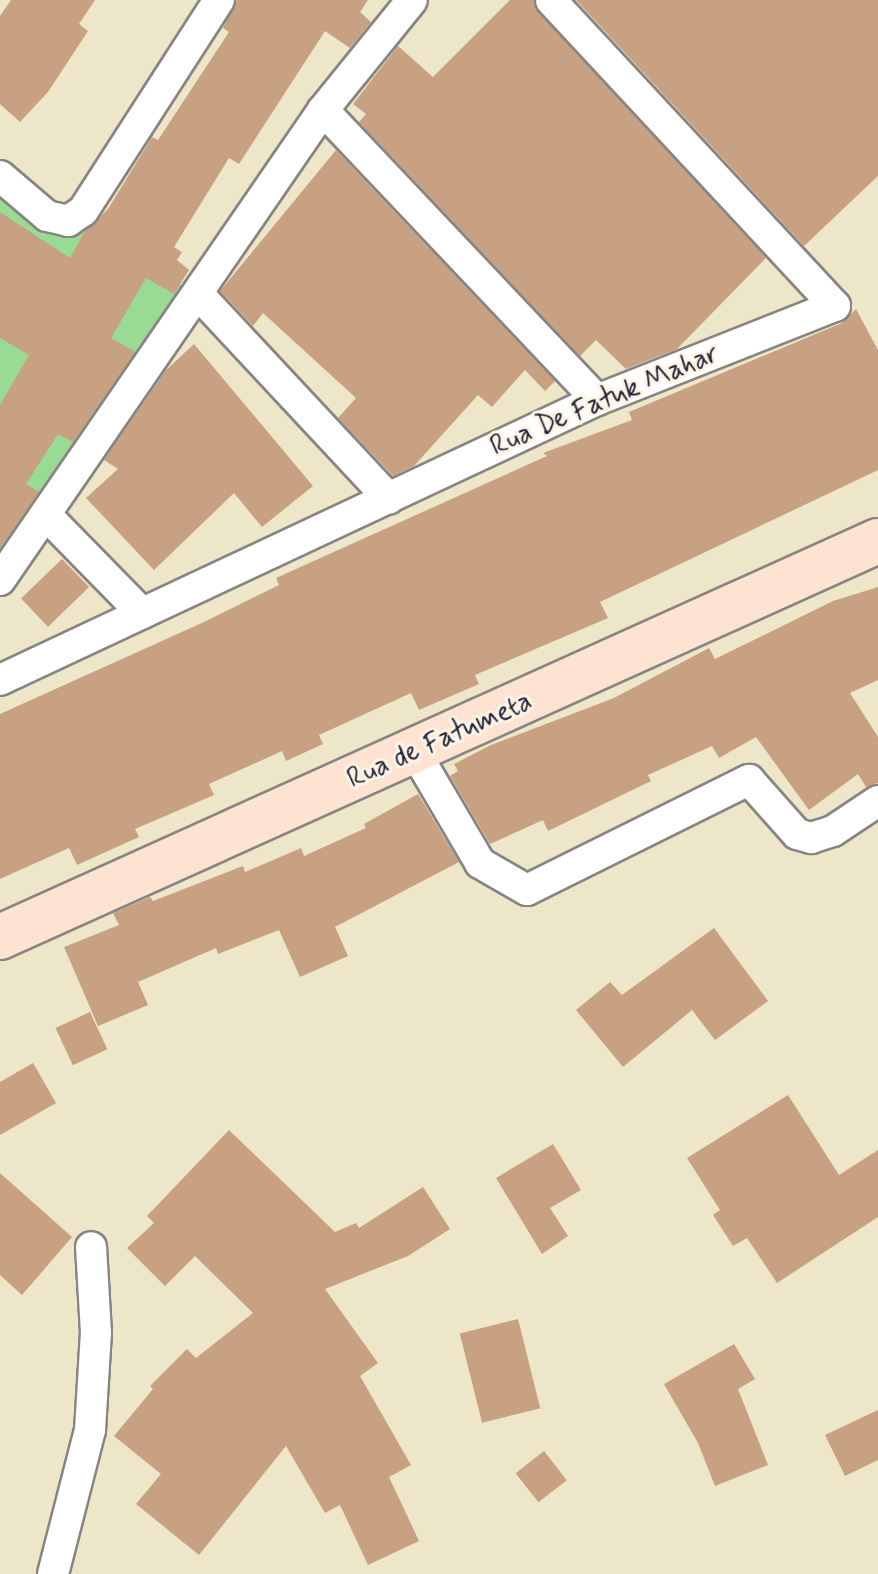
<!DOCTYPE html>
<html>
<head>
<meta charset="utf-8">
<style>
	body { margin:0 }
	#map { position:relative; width:878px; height:1574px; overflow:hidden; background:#eee6c8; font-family:Mynerve,sans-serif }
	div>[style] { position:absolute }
	.green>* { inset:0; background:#99db92 }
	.building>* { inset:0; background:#c7a182; transform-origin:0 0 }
	.roads { filter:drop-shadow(2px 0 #888482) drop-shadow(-2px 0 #888482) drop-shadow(0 2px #888482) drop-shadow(0 -2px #888482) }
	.street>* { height:30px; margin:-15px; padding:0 15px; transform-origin:15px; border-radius:15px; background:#fff }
	.secondary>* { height:44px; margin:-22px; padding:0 22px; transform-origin:22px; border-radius:22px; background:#fee3d2 }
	span { translate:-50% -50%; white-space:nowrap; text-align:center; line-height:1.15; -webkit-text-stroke:6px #fcf5e5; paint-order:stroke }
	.street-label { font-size:28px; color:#22223b }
</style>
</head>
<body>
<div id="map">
	<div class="green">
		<div style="clip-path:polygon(0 183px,200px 296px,0 580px)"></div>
	</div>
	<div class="building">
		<div style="clip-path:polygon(11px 0,95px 0,79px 24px,88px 31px,48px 92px,20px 122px,0 104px,0 16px)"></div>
		<div style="clip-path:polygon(237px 0,368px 0,360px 12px,371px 22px,350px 48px,325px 31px,239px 164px,229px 158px,174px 247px,182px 252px,177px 260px,189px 270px,174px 294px,146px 278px,111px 338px,135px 352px,73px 442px,58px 434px,26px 484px,39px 492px,0 548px,0 405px,29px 355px,0 338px,0 212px,70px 258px,85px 231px,108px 209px,152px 137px,158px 140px,229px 32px,223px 28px)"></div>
		<div style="clip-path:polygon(510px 0,534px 0,538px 12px,766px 258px,677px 349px,626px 369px,596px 340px,580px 356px,359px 122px,366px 114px,353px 104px,398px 46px,433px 77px)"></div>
		<div style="clip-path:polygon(576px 0,878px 0,878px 176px,804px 246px)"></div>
		<div style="clip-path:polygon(336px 150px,555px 381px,545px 391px,525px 370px,492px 407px,478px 395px,414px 466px,393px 476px,338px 418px,356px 398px,263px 313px,253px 326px,220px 291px)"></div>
		<div style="clip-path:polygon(856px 309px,878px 350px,878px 470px,600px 602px,608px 618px,475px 675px,479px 684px,419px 710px,411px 693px,319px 735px,323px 744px,286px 761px,282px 751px,209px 784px,214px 795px,135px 829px,139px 837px,77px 865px,69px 848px,0 879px,0 714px,204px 622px,279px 585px,276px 578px,547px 456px,543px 453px,632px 420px,629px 412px,842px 323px)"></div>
		<div style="clip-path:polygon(194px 344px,313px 486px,262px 527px,234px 493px,154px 570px,86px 498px,118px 469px,104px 460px,166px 370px)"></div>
		<div style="left:62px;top:559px;width:39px;height:57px;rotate:46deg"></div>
		<div style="clip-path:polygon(878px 587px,878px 680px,850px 693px,878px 737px,878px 783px,866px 787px,858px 774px,809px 810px,756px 737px,719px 758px,712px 746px,648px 775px,651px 781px,548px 831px,543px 820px,490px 844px,450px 776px,458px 771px,454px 764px,491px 745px,614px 698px,709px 648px,715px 659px,833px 601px)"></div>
		<div style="clip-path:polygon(418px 794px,459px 862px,335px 927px,348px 956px,300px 977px,279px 930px,218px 954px,216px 948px,138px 982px,148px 1005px,98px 1026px,64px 947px,119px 925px,113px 913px,150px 897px,153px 901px,243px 866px,245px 872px,301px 848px,304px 856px,366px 828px,364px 824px)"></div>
		<div style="clip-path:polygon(714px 928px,768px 1001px,715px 1040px,692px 1010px,623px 1067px,576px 1010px,610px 982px,622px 995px)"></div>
		<div style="left:90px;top:1012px;width:41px;height:38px;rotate:65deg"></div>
		<div style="clip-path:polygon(33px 1063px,56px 1103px,0 1135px,0 1082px)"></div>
		<div style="clip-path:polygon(788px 1095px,839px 1175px,878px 1150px,878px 1217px,777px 1283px,747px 1238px,733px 1246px,713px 1215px,720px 1210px,687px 1158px)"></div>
		<div style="clip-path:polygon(229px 1130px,335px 1232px,356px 1223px,359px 1228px,423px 1187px,450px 1229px,408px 1256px,325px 1289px,378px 1363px,360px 1376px,411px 1465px,389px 1477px,419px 1541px,368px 1565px,340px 1505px,325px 1513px,286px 1446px,199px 1555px,136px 1504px,161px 1474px,114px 1436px,153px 1389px,150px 1386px,187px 1349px,196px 1358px,253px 1313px,195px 1256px,165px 1286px,127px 1248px,154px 1223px,147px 1216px)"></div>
		<div style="clip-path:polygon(553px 1144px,581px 1190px,550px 1208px,568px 1236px,542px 1254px,496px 1178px)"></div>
		<div style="clip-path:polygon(0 1173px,72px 1237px,22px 1295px,0 1275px)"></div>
		<div style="left:518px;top:1319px;width:92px;height:60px;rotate:76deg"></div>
		<div style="clip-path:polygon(734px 1344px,755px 1379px,738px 1389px,768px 1465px,715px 1486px,698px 1443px,664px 1384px)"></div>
		<div style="clip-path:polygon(878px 1410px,878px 1460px,845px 1476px,825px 1435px)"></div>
		<div style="left:544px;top:1451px;width:37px;height:36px;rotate:52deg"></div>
	</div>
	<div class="roads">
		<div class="street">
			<div style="left:323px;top:110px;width:399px;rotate:46.6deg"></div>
			<div style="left:0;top:176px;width:62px;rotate:40.4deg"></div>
			<div style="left:47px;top:216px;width:22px;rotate:13deg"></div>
			<div style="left:68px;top:221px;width:18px;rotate:-34deg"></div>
			<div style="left:83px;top:211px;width:251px;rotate:-57.2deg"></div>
			<div style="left:200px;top:296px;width:277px;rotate:47deg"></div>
			<div style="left:47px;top:516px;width:136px;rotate:45.6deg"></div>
			<div style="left:0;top:580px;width:570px;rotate:-55.5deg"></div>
			<div style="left:323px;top:110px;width:141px;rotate:-51deg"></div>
			<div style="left:0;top:680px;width:659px;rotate:-25.13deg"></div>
			<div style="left:597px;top:400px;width:256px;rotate:-21.6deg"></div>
			<div style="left:835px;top:306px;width:417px;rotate:-132.9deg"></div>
			<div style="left:415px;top:752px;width:129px;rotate:59.6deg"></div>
			<div style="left:480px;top:863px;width:54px;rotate:29.9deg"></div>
			<div style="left:527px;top:890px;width:248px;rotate:-26.4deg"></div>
			<div style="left:749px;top:780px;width:72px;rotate:48.4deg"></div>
			<div style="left:797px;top:834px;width:15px;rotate:16deg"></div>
			<div style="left:811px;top:838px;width:23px;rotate:-18deg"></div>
			<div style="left:833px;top:831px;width:54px;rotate:-33.7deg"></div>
			<div style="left:53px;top:1574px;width:149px;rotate:-75.6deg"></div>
			<div style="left:90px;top:1430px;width:97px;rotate:-86.5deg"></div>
			<div style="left:96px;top:1333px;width:86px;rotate:-93.3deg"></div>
		</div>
		<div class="secondary">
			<div style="left:0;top:937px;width:963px;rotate:-24.28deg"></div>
		</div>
	</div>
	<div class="street-label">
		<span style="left:605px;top:401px;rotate:-23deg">Rua De Fatuk Mahar</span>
		<span style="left:440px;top:741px;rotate:-24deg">Rua de Fatumeta</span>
	</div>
</div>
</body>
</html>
